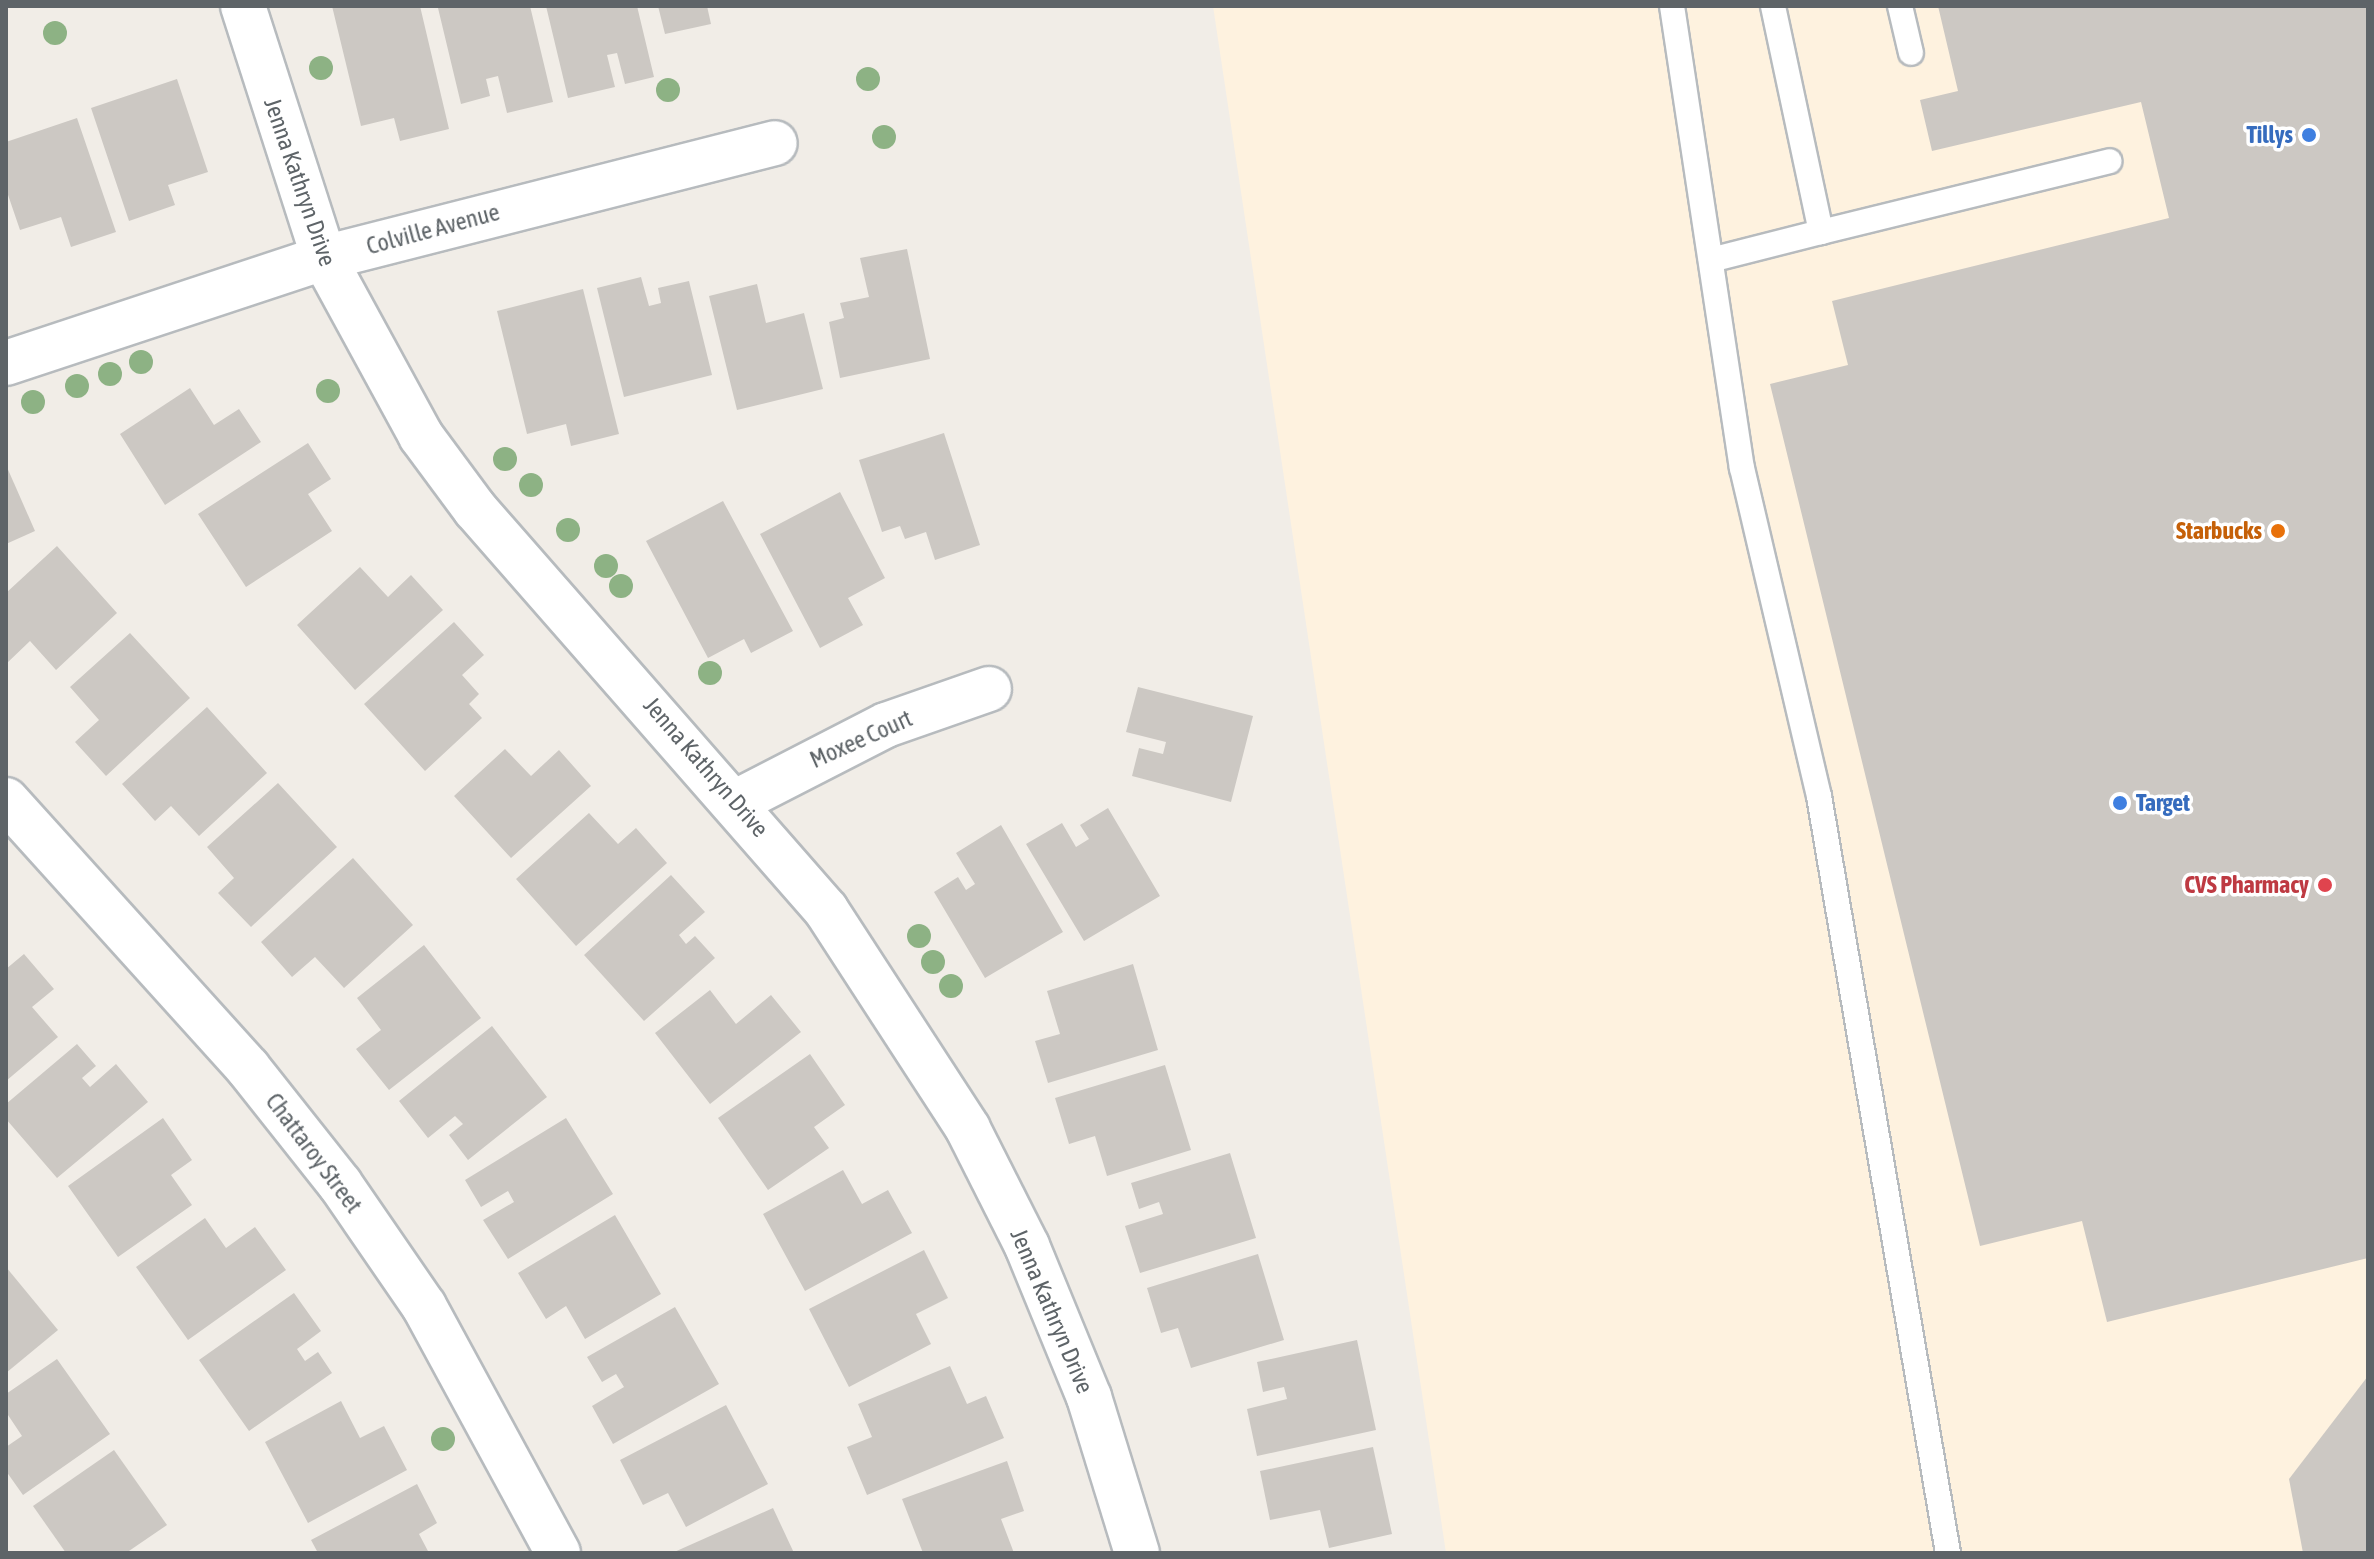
<!DOCTYPE html>
<html>
<head>
<meta charset="utf-8">
<style>
	body { margin:0 }
	#map { position:relative; width:2374px; height:1559px; overflow:hidden; background:#f1ede7; font-family:"Asap Condensed",sans-serif }
	div>[style] { position:absolute }
	.commercial>* { inset:0; background:#fef2df }
	.building>* { inset:0; background:#ccc8c3 }
	.roads { filter:drop-shadow(2px 0 #b7bbbe) drop-shadow(-2px 0 #b7bbbe) drop-shadow(0 2px #b7bbbe) drop-shadow(0 -2px #b7bbbe) }
	.lane>* { height:24px; margin:-12px; padding:0 12px; transform-origin:12px; border-radius:12px; background:#fff }
	.street>* { height:44px; margin:-22px; padding:0 22px; transform-origin:22px; border-radius:22px; background:#fff }
	.trees>* { width:24px; height:24px; margin:-12px; border-radius:50%; background:#8db284 }
	.dots>* { width:22px; height:22px; translate:-50% -50%; box-sizing:border-box; border:4px solid #fff; border-radius:50% }
	span { translate:-50% -50%; white-space:nowrap; text-align:center; line-height:1.15; -webkit-text-stroke:7px #fff; paint-order:stroke }
	.shop-label { font-size:24px; color:#366cbe; font-weight:700 }
	.right { translate:-100% -50%; text-align:right }
	.left { translate:0 -50%; text-align:left }
	.street-label { font-size:24px; color:#5e6468 }
	.food-label { font-size:24px; color:#c56008; font-weight:700 }
	.health-label { font-size:24px; color:#be3a42; font-weight:700 }
	.frame { position:absolute; inset:0; border:8px solid #5e6468; pointer-events:none }
</style>
</head>
<body>
<div id="map">
	<div class="commercial">
		<div style="clip-path:polygon(1213px 6px,2368px 6px,2368px 1553px,1446px 1553px)"></div>
	</div>
	<div class="building">
		<div style="clip-path:polygon(332px 6px,420px 6px,449px 129px,400px 141px,394px 118px,361px 126px)"></div>
		<div style="clip-path:polygon(530px 6px,553px 102px,507px 113px,498px 76px,486px 79px,490px 96px,461px 104px,438px 8px)"></div>
		<div style="clip-path:polygon(546px 6px,637px 6px,654px 77px,625px 84px,617px 53px,607px 55px,615px 87px,568px 98px)"></div>
		<div style="clip-path:polygon(658px 6px,707px 6px,711px 24px,665px 34px)"></div>
		<div style="clip-path:polygon(1938px 6px,2368px 6px,2368px 1258px,2107px 1322px,2082px 1221px,1980px 1246px,1770px 384px,1848px 365px,1832px 301px,2169px 218px,2141px 102px,1932px 151px,1920px 100px,1958px 91px)"></div>
		<div style="clip-path:polygon(177px 79px,208px 172px,168px 185px,175px 205px,129px 221px,91px 108px)"></div>
		<div style="clip-path:polygon(77px 118px,116px 232px,71px 247px,61px 217px,20px 230px,6px 189px,6px 142px)"></div>
		<div style="clip-path:polygon(907px 249px,930px 359px,840px 378px,829px 322px,844px 318px,840px 303px,869px 297px,860px 258px)"></div>
		<div style="clip-path:polygon(641px 277px,649px 306px,661px 303px,658px 288px,689px 281px,712px 375px,624px 397px,597px 288px)"></div>
		<div style="clip-path:polygon(757px 284px,766px 323px,804px 313px,823px 389px,737px 410px,709px 296px)"></div>
		<div style="clip-path:polygon(583px 289px,619px 434px,571px 446px,566px 424px,527px 434px,497px 311px)"></div>
		<div style="clip-path:polygon(190px 388px,214px 425px,239px 409px,261px 442px,165px 505px,120px 434px)"></div>
		<div style="clip-path:polygon(944px 433px,980px 545px,935px 560px,926px 532px,905px 539px,900px 526px,882px 532px,859px 460px)"></div>
		<div style="clip-path:polygon(308px 443px,331px 479px,308px 494px,332px 531px,246px 587px,198px 514px)"></div>
		<div style="clip-path:polygon(6px 465px,35px 531px,6px 544px)"></div>
		<div style="clip-path:polygon(840px 492px,885px 578px,848px 598px,863px 625px,820px 648px,760px 534px)"></div>
		<div style="clip-path:polygon(723px 501px,793px 631px,751px 653px,744px 639px,708px 658px,646px 541px)"></div>
		<div style="clip-path:polygon(57px 546px,117px 613px,56px 670px,30px 641px,6px 664px,6px 593px)"></div>
		<div style="clip-path:polygon(360px 567px,388px 597px,411px 575px,443px 610px,355px 690px,297px 625px)"></div>
		<div style="clip-path:polygon(454px 622px,484px 655px,462px 675px,479px 694px,469px 704px,482px 718px,425px 771px,364px 704px)"></div>
		<div style="clip-path:polygon(130px 633px,190px 698px,106px 776px,75px 742px,99px 720px,70px 687px)"></div>
		<div style="clip-path:polygon(1138px 687px,1253px 716px,1231px 802px,1132px 776px,1139px 748px,1163px 754px,1166px 742px,1126px 732px)"></div>
		<div style="clip-path:polygon(207px 707px,267px 773px,199px 836px,171px 806px,155px 821px,122px 784px)"></div>
		<div style="clip-path:polygon(505px 749px,531px 776px,559px 750px,591px 786px,511px 858px,454px 796px)"></div>
		<div style="clip-path:polygon(278px 783px,337px 847px,251px 927px,218px 893px,234px 878px,207px 847px)"></div>
		<div style="clip-path:polygon(1108px 808px,1160px 896px,1084px 941px,1026px 844px,1062px 823px,1076px 847px,1089px 839px,1080px 825px)"></div>
		<div style="clip-path:polygon(589px 813px,618px 844px,636px 828px,667px 863px,576px 946px,516px 879px)"></div>
		<div style="clip-path:polygon(1001px 825px,1063px 932px,985px 978px,934px 892px,958px 877px,966px 890px,975px 884px,956px 853px)"></div>
		<div style="clip-path:polygon(353px 858px,413px 925px,344px 988px,315px 957px,292px 977px,261px 942px)"></div>
		<div style="clip-path:polygon(671px 875px,705px 912px,679px 935px,686px 944px,695px 936px,715px 958px,644px 1021px,584px 955px)"></div>
		<div style="clip-path:polygon(424px 945px,481px 1018px,389px 1090px,356px 1049px,381px 1030px,357px 998px)"></div>
		<div style="clip-path:polygon(24px 954px,54px 989px,32px 1007px,58px 1037px,6px 1081px,6px 969px)"></div>
		<div style="clip-path:polygon(1133px 964px,1158px 1050px,1048px 1083px,1035px 1041px,1060px 1034px,1047px 991px)"></div>
		<div style="clip-path:polygon(710px 990px,736px 1024px,771px 995px,801px 1032px,710px 1104px,655px 1033px)"></div>
		<div style="clip-path:polygon(492px 1026px,547px 1097px,468px 1160px,449px 1135px,463px 1124px,455px 1116px,428px 1138px,399px 1101px)"></div>
		<div style="clip-path:polygon(77px 1044px,96px 1066px,82px 1078px,90px 1087px,116px 1064px,148px 1102px,57px 1178px,6px 1119px,6px 1104px)"></div>
		<div style="clip-path:polygon(810px 1054px,845px 1105px,814px 1127px,829px 1148px,768px 1190px,718px 1118px)"></div>
		<div style="clip-path:polygon(1165px 1065px,1191px 1150px,1107px 1176px,1095px 1136px,1069px 1144px,1055px 1098px)"></div>
		<div style="clip-path:polygon(163px 1118px,192px 1160px,171px 1175px,192px 1205px,118px 1257px,68px 1186px)"></div>
		<div style="clip-path:polygon(566px 1118px,613px 1194px,508px 1259px,483px 1220px,514px 1202px,508px 1191px,481px 1207px,465px 1180px)"></div>
		<div style="clip-path:polygon(1230px 1153px,1256px 1238px,1140px 1273px,1125px 1226px,1163px 1214px,1159px 1202px,1139px 1209px,1131px 1183px)"></div>
		<div style="clip-path:polygon(843px 1170px,862px 1204px,888px 1190px,912px 1233px,805px 1291px,763px 1214px)"></div>
		<div style="clip-path:polygon(615px 1215px,661px 1294px,585px 1339px,566px 1306px,546px 1319px,518px 1273px)"></div>
		<div style="clip-path:polygon(205px 1218px,226px 1248px,255px 1227px,286px 1270px,188px 1340px,136px 1267px)"></div>
		<div style="clip-path:polygon(924px 1250px,948px 1298px,916px 1314px,931px 1344px,849px 1387px,809px 1309px)"></div>
		<div style="clip-path:polygon(1258px 1254px,1284px 1340px,1191px 1368px,1178px 1328px,1161px 1333px,1147px 1288px)"></div>
		<div style="clip-path:polygon(6px 1267px,58px 1330px,6px 1373px)"></div>
		<div style="clip-path:polygon(294px 1293px,321px 1331px,297px 1349px,305px 1361px,318px 1352px,332px 1373px,249px 1431px,199px 1360px)"></div>
		<div style="clip-path:polygon(675px 1307px,719px 1384px,613px 1444px,592px 1406px,624px 1387px,616px 1374px,602px 1382px,587px 1357px)"></div>
		<div style="clip-path:polygon(1357px 1340px,1376px 1430px,1257px 1456px,1247px 1409px,1287px 1399px,1284px 1387px,1263px 1392px,1257px 1362px)"></div>
		<div style="clip-path:polygon(57px 1359px,110px 1434px,23px 1495px,6px 1471px,6px 1447px,22px 1436px,6px 1412px,6px 1394px)"></div>
		<div style="clip-path:polygon(950px 1366px,967px 1404px,986px 1396px,1004px 1438px,867px 1495px,847px 1447px,872px 1437px,858px 1404px)"></div>
		<div style="clip-path:polygon(2368px 1376px,2368px 1553px,2303px 1553px,2289px 1479px)"></div>
		<div style="clip-path:polygon(341px 1401px,360px 1438px,384px 1426px,407px 1470px,308px 1523px,265px 1442px)"></div>
		<div style="clip-path:polygon(726px 1405px,768px 1484px,686px 1527px,668px 1493px,643px 1505px,620px 1460px)"></div>
		<div style="clip-path:polygon(1373px 1447px,1392px 1534px,1329px 1548px,1320px 1510px,1270px 1520px,1260px 1471px)"></div>
		<div style="clip-path:polygon(114px 1450px,167px 1525px,126px 1553px,66px 1553px,33px 1506px)"></div>
		<div style="clip-path:polygon(1007px 1461px,1024px 1511px,1001px 1519px,1014px 1553px,923px 1553px,902px 1499px)"></div>
		<div style="clip-path:polygon(417px 1484px,437px 1523px,419px 1534px,429px 1553px,318px 1553px,311px 1540px)"></div>
		<div style="clip-path:polygon(773px 1508px,794px 1553px,672px 1553px)"></div>
	</div>
	<div class="roads">
		<div class="lane">
			<div style="left:1672px;top:6px;width:467px;rotate:81.4deg"></div>
			<div style="left:1742px;top:468px;width:337px;rotate:76.8deg"></div>
			<div style="left:1819px;top:796px;width:768px;rotate:80.33deg"></div>
			<div style="left:1900px;top:6px;width:48px;rotate:76.8deg"></div>
			<div style="left:1821px;top:232px;width:297px;rotate:-13.8deg"></div>
			<div style="left:1711px;top:260px;width:114px;rotate:-14.3deg"></div>
			<div style="left:1821px;top:232px;width:231px;rotate:-102deg"></div>
		</div>
		<div class="street">
			<div style="left:243px;top:6px;width:265px;rotate:72.2deg"></div>
			<div style="left:324px;top:258px;width:203px;rotate:61.4deg"></div>
			<div style="left:421px;top:436px;width:91px;rotate:53.5deg"></div>
			<div style="left:475px;top:509px;width:533px;rotate:48.8deg"></div>
			<div style="left:826px;top:910px;width:261px;rotate:57deg"></div>
			<div style="left:968px;top:1129px;width:131px;rotate:63.2deg"></div>
			<div style="left:1027px;top:1246px;width:163px;rotate:67.7deg"></div>
			<div style="left:1089px;top:1397px;width:163px;rotate:72.9deg"></div>
			<div style="left:6px;top:363px;width:335px;rotate:-18.3deg"></div>
			<div style="left:324px;top:258px;width:465px;rotate:-14.3deg"></div>
			<div style="left:6px;top:800px;width:361px;rotate:47.9deg"></div>
			<div style="left:248px;top:1068px;width:148px;rotate:51.6deg"></div>
			<div style="left:340px;top:1184px;width:148px;rotate:55.5deg"></div>
			<div style="left:424px;top:1306px;width:281px;rotate:61.5deg"></div>
			<div style="left:738px;top:801px;width:166px;rotate:-27.2deg"></div>
			<div style="left:886px;top:725px;width:109px;rotate:-19.3deg"></div>
		</div>
	</div>
	<div class="trees">
		<div style="left:55px;top:33px"></div>
		<div style="left:321px;top:68px"></div>
		<div style="left:868px;top:79px"></div>
		<div style="left:668px;top:90px"></div>
		<div style="left:884px;top:137px"></div>
		<div style="left:141px;top:362px"></div>
		<div style="left:110px;top:374px"></div>
		<div style="left:77px;top:386px"></div>
		<div style="left:328px;top:391px"></div>
		<div style="left:33px;top:402px"></div>
		<div style="left:505px;top:459px"></div>
		<div style="left:531px;top:485px"></div>
		<div style="left:568px;top:530px"></div>
		<div style="left:606px;top:566px"></div>
		<div style="left:621px;top:586px"></div>
		<div style="left:710px;top:673px"></div>
		<div style="left:919px;top:936px"></div>
		<div style="left:933px;top:962px"></div>
		<div style="left:951px;top:986px"></div>
		<div style="left:443px;top:1439px"></div>
	</div>
	<div class="dots">
		<div style="left:2309px;top:135px;background:#3f7fe0"></div>
		<div style="left:2278px;top:531px;background:#e8710a"></div>
		<div style="left:2120px;top:803px;background:#3f7fe0"></div>
		<div style="left:2325px;top:885px;background:#e0444e"></div>
	</div>
	<div class="shop-label">
		<span class="right" style="left:2293px;top:135px">Tillys</span>
		<span class="left" style="left:2136px;top:803px">Target</span>
	</div>
	<div class="street-label">
		<span style="left:300px;top:182px;rotate:71deg">Jenna Kathryn Drive</span>
		<span style="left:433px;top:229px;rotate:-15deg">Colville Avenue</span>
		<span style="left:861px;top:739px;rotate:-24deg">Moxee Court</span>
		<span style="left:706px;top:767px;rotate:49deg">Jenna Kathryn Drive</span>
		<span style="left:314px;top:1153px;rotate:53deg">Chattaroy Street</span>
		<span style="left:1052px;top:1311px;rotate:67deg">Jenna Kathryn Drive</span>
	</div>
	<div class="food-label">
		<span class="right" style="left:2262px;top:531px">Starbucks</span>
	</div>
	<div class="health-label">
		<span class="right" style="left:2309px;top:885px">CVS Pharmacy</span>
	</div>
	<div class="frame"></div>
</div>
</body>
</html>
